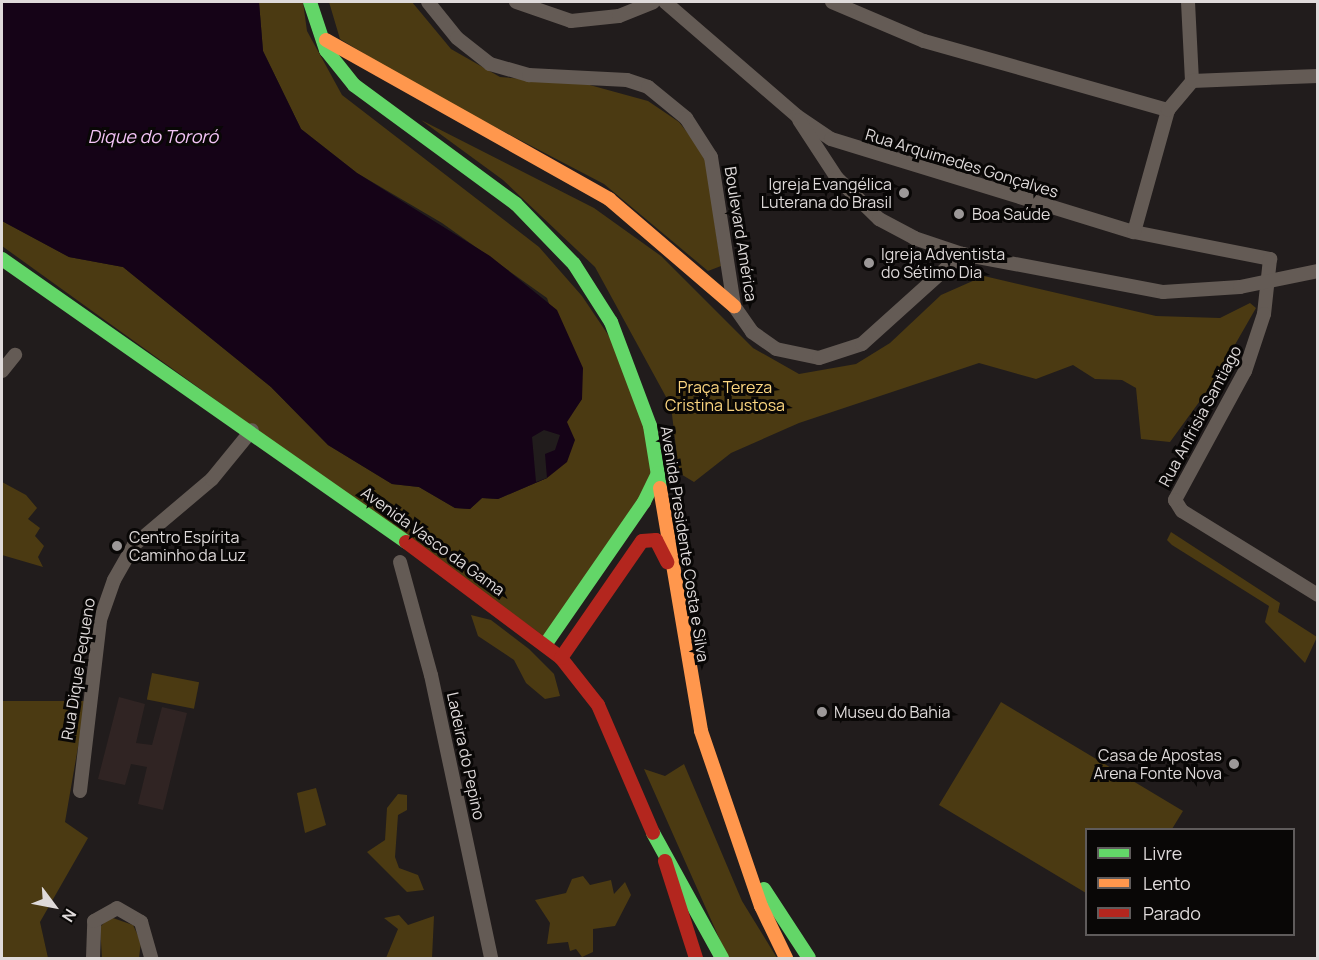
<!DOCTYPE html>
<meta charset="utf-8">
<style>
body{margin:0}
#map{position:relative;width:1319px;height:960px;overflow:hidden;background:#211c1c;font-family:Manrope,sans-serif}
div>[style]{position:absolute}
[style*='--x']{left:calc(var(--x)*1px);top:calc(var(--y)*1px);width:calc(var(--w)*1px);rotate:calc(var(--a)*1deg)}
.built>*{inset:0;background:#302423}
.green>*{inset:0;background:#4b3a12;transform-origin:0 0}
.water>*{inset:0;background:#150317}
.pier>*{inset:0;background:#211c1c}
.street>*{height:14px;margin:-7px;padding:0 7px;transform-origin:7px;border-radius:7px;background:#645b55}
.fast>*{height:14px;margin:-7px;padding:0 7px;transform-origin:7px;border-radius:7px;background:#63d668}
.slow>*{height:14px;margin:-7px;padding:0 7px;transform-origin:7px;border-radius:7px;background:#ff974d}
.jam>*{height:14px;margin:-7px;padding:0 7px;transform-origin:7px;border-radius:7px;background:#b3261e}
.dots>*{width:16px;height:16px;translate:-50% -50%;box-sizing:border-box;border:3px solid #090706;border-radius:50%}
span{translate:-50% -50%;white-space:nowrap;text-align:center;line-height:1.15;-webkit-text-stroke:6px #090706;paint-order:stroke}
.street-label{font-size:16px;color:#dfdada}
.poi-label{font-size:16px;color:#dfdada}
.right{translate:-100% -50%;text-align:right}
.left{translate:0 -50%;text-align:left}
.park-label{font-size:16px;color:#fdd781}
.water-label{font-size:18px;color:#f4c5f7;font-style:italic}
.frame{position:absolute;inset:0;border:3px solid #dfdada;pointer-events:none}
.legend{position:absolute;left:1085px;top:828px;width:210px;height:108px;box-sizing:border-box;background:#090706;border:2px solid #5f5b5b;margin:0;padding:8px 10px;list-style:none;font-size:18px;color:#dfdada}
.legend li{display:flex;align-items:center;gap:12px;height:30px}
.legend b{width:30px;border:2px solid #5f5b5b}
.north{position:absolute;left:24px;top:876px;width:60px;height:60px;-webkit-text-stroke:4px #090706;paint-order:stroke;rotate:122deg;font-size:16px;font-weight:700;line-height:24px;text-align:center;color:#dfdada}
.north::after{content:'';display:block;margin:auto;width:21px;height:27px;background:#dfdada;clip-path:polygon(50% 0,100% 100%,50% 72%,0 100%)}
</style>
<div id="map">
<div class="built">
<i style="clip-path:polygon(119px 697px,145px 704px,136px 743px,152px 745px,162px 707px,187px 713px,163px 810px,138px 804px,147px 767px,131px 764px,125px 785px,98px 779px)"></i>
</div>
<div class="green">
<i style="clip-path:polygon(259px 2px,303px 2px,307px 31px,342px 95px,539px 247px,582px 296px,621px 354px,642px 412px,655px 496px,545px 637px,2px 246px,2px 221px,69px 257px,123px 267px,271px 387px,328px 445px,392px 484px,419px 487px,455px 508px,470px 509px,482px 498px,498px 499px,547px 478px,568px 418px,582px 399px,547px 298px,442px 223px,357px 173px,301px 129px,263px 51px)"></i>
<i style="clip-path:polygon(329px 2px,412px 2px,451px 49px,500px 77px,586px 84px,648px 101px,679px 122px,705px 155px,721px 266px,708px 271px,604px 184px,419px 87px,340px 39px)"></i>
<i style="clip-path:polygon(421px 120px,594px 208px,661px 256px,753px 348px,799px 374px,856px 364px,890px 343px,941px 295px,984px 276px,1156px 316px,1220px 318px,1250px 303px,1256px 308px,1213px 383px,1170px 442px,1141px 439px,1136px 388px,1122px 380px,1095px 379px,1073px 365px,1036px 379px,979px 363px,799px 423px,731px 453px,694px 482px,679px 473px,671px 406px,595px 267px,503px 180px)"></i>
<i style="clip-path:polygon(2px 482px,26px 495px,37px 508px,28px 519px,40px 528px,35px 536px,44px 546px,38px 557px,43px 567px,2px 555px)"></i>
<i style="clip-path:polygon(1171px 532px,1280px 603px,1278px 612px,1317px 637px,1305px 663px,1265px 622px,1269px 606px,1172px 545px,1167px 540px)"></i>
<i style="clip-path:polygon(471px 615px,491px 620px,529px 649px,554px 674px,560px 696px,545px 699px,526px 683px,514px 660px,478px 636px)"></i>
<i style="left:152px;top:673px;width:48px;height:27px;rotate:11deg"></i>
<i style="clip-path:polygon(2px 701px,86px 701px,65px 822px,88px 838px,40px 922px,48px 958px,2px 958px)"></i>
<i style="clip-path:polygon(1001px 702px,1183px 811px,1172px 829px,1086px 830px,1086px 893px,939px 805px)"></i>
<i style="clip-path:polygon(684px 764px,742px 901px,777px 958px,728px 958px,644px 769px,665px 776px)"></i>
<i style="clip-path:polygon(316px 788px,326px 825px,305px 833px,297px 793px)"></i>
<i style="clip-path:polygon(398px 794px,407px 795px,407px 810px,398px 815px,395px 857px,399px 868px,418px 875px,424px 890px,407px 892px,367px 852px,385px 840px,387px 808px)"></i>
<i style="clip-path:polygon(583px 876px,590px 885px,611px 880px,614px 894px,625px 882px,631px 895px,615px 926px,593px 929px,593px 952px,582px 957px,576px 949px,570px 951px,568px 942px,547px 944px,550px 923px,535px 900px,566px 893px,572px 879px)"></i>
<i style="clip-path:polygon(399px 915px,408px 925px,434px 916px,432px 958px,386px 958px,398px 929px,384px 918px)"></i>
<i style="clip-path:polygon(110px 917px,133px 925px,141px 942px,139px 958px,102px 958px,100px 927px)"></i>
</div>
<div class="water">
<i style="clip-path:polygon(2px 2px,259px 2px,263px 51px,301px 129px,357px 173px,490px 256px,557px 310px,583px 368px,582px 399px,567px 422px,575px 440px,567px 462px,547px 478px,498px 499px,482px 498px,470px 509px,455px 508px,419px 487px,392px 484px,328px 445px,271px 387px,123px 267px,69px 257px,2px 221px)"></i>
</div>
<div class="pier">
<i style="clip-path:polygon(544px 430px,560px 435px,555px 450px,545px 454px,547px 478px,536px 482px,532px 437px)"></i>
</div>
<div class="street">
<i style="--x:428;--y:2;--w:46;--a:51.1"></i>
<i style="--x:457;--y:38;--w:42;--a:38.2"></i>
<i style="--x:490;--y:64;--w:41;--a:15.8"></i>
<i style="--x:529;--y:75;--w:98;--a:2.9"></i>
<i style="--x:627;--y:80;--w:22;--a:18"></i>
<i style="--x:648;--y:87;--w:49;--a:39.2"></i>
<i style="--x:686;--y:118;--w:46;--a:57.3"></i>
<i style="--x:711;--y:157;--w:151;--a:81.2"></i>
<i style="--x:734;--y:306;--w:32;--a:55"></i>
<i style="--x:752;--y:332;--w:29;--a:35"></i>
<i style="--x:776;--y:349;--w:44;--a:11.8"></i>
<i style="--x:819;--y:358;--w:45;--a:-18"></i>
<i style="--x:862;--y:344;--w:135;--a:-42"></i>
<i style="--x:516;--y:2;--w:58;--a:19.1"></i>
<i style="--x:571;--y:21;--w:48;--a:-5.9"></i>
<i style="--x:619;--y:16;--w:37;--a:-22"></i>
<i style="--x:665;--y:2;--w:174;--a:40.8"></i>
<i style="--x:797;--y:116;--w:41;--a:34.1"></i>
<i style="--x:831;--y:139;--w:317;--a:17.1"></i>
<i style="--x:1134;--y:232;--w:139;--a:11.2"></i>
<i style="--x:1270;--y:259;--w:55;--a:96.2"></i>
<i style="--x:1264;--y:314;--w:60;--a:108.4"></i>
<i style="--x:1245;--y:371;--w:147;--a:118.5"></i>
<i style="--x:1175;--y:500;--w:13;--a:58"></i>
<i style="--x:1182;--y:511;--w:160;--a:31.7"></i>
<i style="--x:832;--y:2;--w:100;--a:23"></i>
<i style="--x:924;--y:41;--w:254;--a:15.8"></i>
<i style="--x:1188;--y:2;--w:79;--a:87.1"></i>
<i style="--x:799;--y:120;--w:69;--a:56.8"></i>
<i style="--x:837;--y:178;--w:59;--a:44.3"></i>
<i style="--x:879;--y:219;--w:40;--a:28"></i>
<i style="--x:914;--y:238;--w:51;--a:18.4"></i>
<i style="--x:962;--y:254;--w:205;--a:10.7"></i>
<i style="--x:1163;--y:292;--w:77;--a:-3.7"></i>
<i style="--x:1240;--y:287;--w:80;--a:-11.6"></i>
<i style="--x:1134;--y:232;--w:127;--a:-74.4"></i>
<i style="--x:1168;--y:110;--w:38;--a:-50"></i>
<i style="--x:1192;--y:81;--w:126;--a:-2.3"></i>
<i style="--x:2;--y:371;--w:21;--a:-51"></i>
<i style="--x:400;--y:562;--w:117;--a:74.7"></i>
<i style="--x:431;--y:675;--w:289;--a:78"></i>
<i style="--x:80;--y:791;--w:172;--a:-83.3"></i>
<i style="--x:100;--y:620;--w:42;--a:-70.7"></i>
<i style="--x:114;--y:580;--w:40;--a:-60.3"></i>
<i style="--x:134;--y:545;--w:102;--a:-40.2"></i>
<i style="--x:212;--y:479;--w:63;--a:-50.8"></i>
<i style="--x:93;--y:958;--w:37;--a:-88"></i>
<i style="--x:94;--y:921;--w:26;--a:-29"></i>
<i style="--x:117;--y:908;--w:28;--a:30"></i>
<i style="--x:141;--y:922;--w:37;--a:74"></i>
</div>
<div class="fast">
<i style="--x:310;--y:2;--w:51;--a:71.6"></i>
<i style="--x:326;--y:50;--w:45;--a:51.3"></i>
<i style="--x:354;--y:85;--w:201;--a:36.3"></i>
<i style="--x:516;--y:204;--w:83;--a:46"></i>
<i style="--x:574;--y:264;--w:69;--a:57.5"></i>
<i style="--x:611;--y:322;--w:111;--a:69.4"></i>
<i style="--x:650;--y:426;--w:63;--a:80.8"></i>
<i style="--x:2;--y:259;--w:493;--a:35"></i>
<i style="--x:545;--y:645;--w:174;--a:-55.3"></i>
<i style="--x:644;--y:502;--w:32;--a:-64"></i>
<i style="--x:653;--y:833;--w:143;--a:61.1"></i>
<i style="--x:764;--y:889;--w:82;--a:56.9"></i>
</div>
<div class="slow">
<i style="--x:326;--y:40;--w:325;--a:29.3"></i>
<i style="--x:609;--y:199;--w:165;--a:40.6"></i>
<i style="--x:660;--y:488;--w:246;--a:80.4"></i>
<i style="--x:701;--y:731;--w:185;--a:71.1"></i>
<i style="--x:761;--y:906;--w:58;--a:64.3"></i>
</div>
<div class="jam">
<i style="--x:406;--y:542;--w:194;--a:36.8"></i>
<i style="--x:561;--y:658;--w:60;--a:51.8"></i>
<i style="--x:598;--y:705;--w:139;--a:66.7"></i>
<i style="--x:561;--y:658;--w:142;--a:-55.3"></i>
<i style="--x:642;--y:541;--w:14;--a:-4"></i>
<i style="--x:656;--y:540;--w:25;--a:63"></i>
<i style="--x:665;--y:861;--w:102;--a:72.3"></i>
</div>
<div class="dots">
<i style="left:904px;top:193px;background:#9c9898"></i>
<i style="left:959px;top:214px;background:#9c9898"></i>
<i style="left:869px;top:263px;background:#9c9898"></i>
<i style="left:117px;top:546px;background:#9c9898"></i>
<i style="left:822px;top:712px;background:#9c9898"></i>
<i style="left:1234px;top:764px;background:#9c9898"></i>
</div>
<div class="street-label">
<span style="left:962px;top:163px;rotate:17deg">Rua Arquimedes Gonçalves</span>
<span style="left:741px;top:234px;rotate:81deg">Boulevard América</span>
<span style="left:1200px;top:416px;rotate:-62deg">Rua Anfrisia Santiago</span>
<span style="left:433px;top:541px;rotate:36deg">Avenida Vasco da Gama</span>
<span style="left:685px;top:544px;rotate:81deg">Avenida Presidente Costa e Silva</span>
<span style="left:78px;top:669px;rotate:-81deg">Rua Dique Pequeno</span>
<span style="left:466px;top:756px;rotate:78deg">Ladeira do Pepino</span>
</div>
<div class="poi-label">
<span class="right" style="left:892px;top:193px">Igreja Evangélica<br>Luterana do Brasil</span>
<span class="left" style="left:972px;top:214px">Boa Saúde</span>
<span class="left" style="left:881px;top:263px">Igreja Adventista<br>do Sétimo Dia</span>
<span class="left" style="left:129px;top:546px">Centro Espírita<br>Caminho da Luz</span>
<span class="left" style="left:834px;top:712px">Museu do Bahia</span>
<span class="right" style="left:1222px;top:764px">Casa de Apostas<br>Arena Fonte Nova</span>
</div>
<div class="park-label">
<span style="left:725px;top:396px">Praça Tereza<br>Cristina Lustosa</span>
</div>
<div class="water-label">
<span style="left:153px;top:136px">Dique do Tororó</span>
</div>
<div class="frame"></div>
<ul class="legend">
<li><b style="height:8px;background:#63d668"></b>Livre</li>
<li><b style="height:8px;background:#ff974d"></b>Lento</li>
<li><b style="height:8px;background:#b3261e"></b>Parado</li>
</ul>
<div class="north">N</div>
</div>
